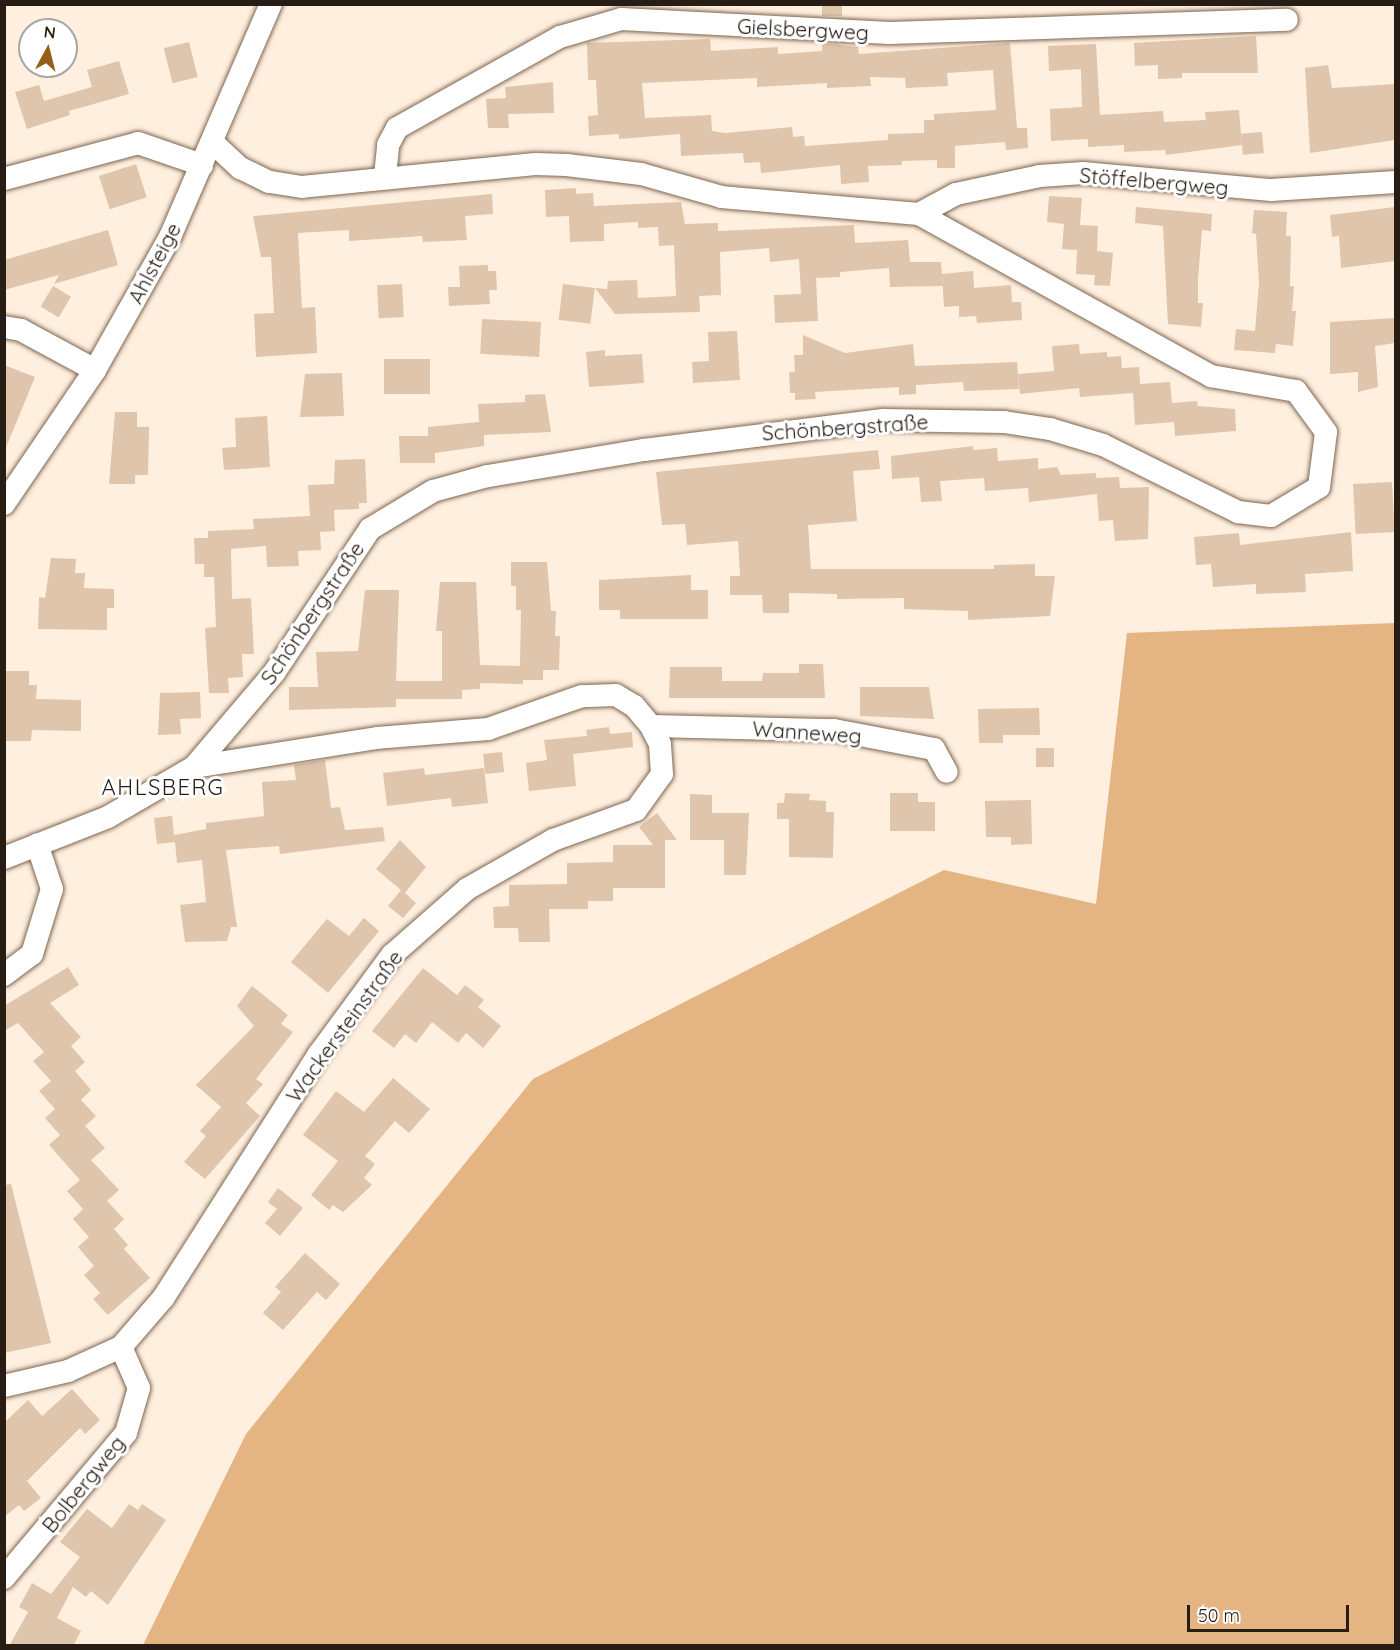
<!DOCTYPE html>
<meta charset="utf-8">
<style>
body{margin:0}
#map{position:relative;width:1400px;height:1650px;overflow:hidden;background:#ffefdf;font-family:Quicksand,sans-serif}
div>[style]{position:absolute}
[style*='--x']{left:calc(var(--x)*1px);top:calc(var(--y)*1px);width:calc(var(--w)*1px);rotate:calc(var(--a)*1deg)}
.green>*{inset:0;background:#e4b483}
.building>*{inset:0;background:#dfc5ab;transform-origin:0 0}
.roads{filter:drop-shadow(0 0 2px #7e664f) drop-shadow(0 0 2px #7e664f)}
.minor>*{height:22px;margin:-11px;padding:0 11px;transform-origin:11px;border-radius:11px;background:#fff}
span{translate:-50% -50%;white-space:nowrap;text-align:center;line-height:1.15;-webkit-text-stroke:6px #fff;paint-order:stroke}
.street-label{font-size:21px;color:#271d14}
.neighbourhood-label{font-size:22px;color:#271d14;letter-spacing:1.5px}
.frame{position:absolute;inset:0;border:6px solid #271d14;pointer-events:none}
.north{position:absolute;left:18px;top:18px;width:60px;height:60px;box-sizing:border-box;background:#fff;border:2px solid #a9a5a1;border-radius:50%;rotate:7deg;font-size:16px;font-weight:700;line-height:24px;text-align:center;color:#271d14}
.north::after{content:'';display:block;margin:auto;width:21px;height:27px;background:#965e18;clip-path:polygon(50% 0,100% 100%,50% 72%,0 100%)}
.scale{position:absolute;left:1187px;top:1605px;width:162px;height:27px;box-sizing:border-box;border:3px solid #271d14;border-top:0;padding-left:8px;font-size:18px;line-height:21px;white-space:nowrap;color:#271d14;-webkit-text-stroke:4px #fff;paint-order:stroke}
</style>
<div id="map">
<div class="green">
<i style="clip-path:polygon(1395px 623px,1395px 1645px,143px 1645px,246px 1434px,533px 1079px,944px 870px,1096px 904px,1127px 633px)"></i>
</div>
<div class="building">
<i style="left:822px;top:4px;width:20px;height:12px"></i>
<i style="clip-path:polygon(1256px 36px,1258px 73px,1182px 73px,1182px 78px,1158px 79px,1158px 65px,1135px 66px,1134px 43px)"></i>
<i style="clip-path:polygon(evenodd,710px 39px,711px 51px,778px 47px,778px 54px,822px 51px,822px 43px,858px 47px,859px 54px,1010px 43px,1017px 128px,1027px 128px,1028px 148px,1006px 150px,1005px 142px,955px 146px,955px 168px,937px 168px,937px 160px,902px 161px,902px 165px,868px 166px,869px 182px,841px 184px,840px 165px,761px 173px,760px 162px,744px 163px,743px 153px,681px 156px,680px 134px,619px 139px,619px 134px,589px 136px,588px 116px,598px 115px,596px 80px,588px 80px,587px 43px,710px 39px,993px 70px,996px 110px,934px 114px,934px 120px,924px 120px,924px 133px,888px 134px,888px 140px,805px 146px,804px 136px,793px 137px,792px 127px,725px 133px,712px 131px,711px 115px,645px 118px,642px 83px,757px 78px,757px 87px,827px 83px,827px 88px,871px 86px,870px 77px,905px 78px,906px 88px,948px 86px,947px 73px,993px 70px)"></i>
<i style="left:189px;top:42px;width:36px;height:26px;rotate:76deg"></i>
<i style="clip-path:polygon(1096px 44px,1100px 115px,1163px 111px,1164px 122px,1206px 120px,1205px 112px,1239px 110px,1242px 145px,1166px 155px,1165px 150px,1124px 152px,1124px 145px,1088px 147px,1088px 139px,1051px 141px,1050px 109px,1082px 107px,1081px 69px,1049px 71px,1048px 46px)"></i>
<i style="clip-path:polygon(119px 61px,129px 94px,69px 111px,70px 115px,27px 129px,15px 92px,39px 85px,44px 101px,92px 87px,87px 70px)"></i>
<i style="clip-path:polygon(1328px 65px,1332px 88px,1395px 84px,1395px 140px,1310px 153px,1305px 68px)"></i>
<i style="clip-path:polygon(553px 82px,554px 113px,508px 114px,509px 128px,488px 128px,486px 99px,506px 98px,505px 87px)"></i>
<i style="left:1262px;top:132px;width:21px;height:21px;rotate:85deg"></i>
<i style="left:136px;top:164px;width:35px;height:39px;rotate:72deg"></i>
<i style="clip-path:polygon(576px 188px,576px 194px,593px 193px,594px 206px,681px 202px,685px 224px,718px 223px,718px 231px,854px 225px,855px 243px,908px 240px,910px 262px,941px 262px,943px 286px,890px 287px,889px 268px,840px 272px,840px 277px,816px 278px,818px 321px,775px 323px,774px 295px,801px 294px,799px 259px,770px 262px,769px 248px,720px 252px,721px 295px,699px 296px,700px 312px,615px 314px,595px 288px,607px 289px,608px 281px,637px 280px,638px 298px,676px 296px,674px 245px,659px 246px,658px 227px,638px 228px,638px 222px,604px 224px,604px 241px,570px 242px,569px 216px,546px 217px,545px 190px)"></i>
<i style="clip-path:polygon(492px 194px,493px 214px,465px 216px,467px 240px,423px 242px,422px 236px,349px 241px,349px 230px,298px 233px,302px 308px,315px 307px,317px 353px,256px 357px,254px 314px,274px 313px,271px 257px,261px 257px,253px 216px)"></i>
<i style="clip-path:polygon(1049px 196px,1082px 198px,1080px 225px,1098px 226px,1097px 251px,1113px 253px,1110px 286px,1094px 285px,1095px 275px,1076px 274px,1077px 250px,1062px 249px,1064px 224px,1047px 222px)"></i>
<i style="clip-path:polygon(1136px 207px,1212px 214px,1211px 231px,1202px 230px,1198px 279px,1198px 303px,1203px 303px,1201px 327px,1168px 324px,1163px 226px,1135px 223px)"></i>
<i style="clip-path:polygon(1395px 207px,1395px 261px,1341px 268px,1339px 236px,1332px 237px,1330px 215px)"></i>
<i style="clip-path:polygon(1254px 210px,1287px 212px,1286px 236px,1291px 236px,1290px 286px,1294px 286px,1292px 311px,1296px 311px,1293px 346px,1276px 344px,1275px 353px,1234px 350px,1236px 329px,1255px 331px,1259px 283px,1256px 234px,1252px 233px)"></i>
<i style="clip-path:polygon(108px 230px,118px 265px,54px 284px,59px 275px,4px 290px,4px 260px)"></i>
<i style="clip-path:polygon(488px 265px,488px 271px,496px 271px,497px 290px,489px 290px,490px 304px,449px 306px,448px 287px,460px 287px,459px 266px)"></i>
<i style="clip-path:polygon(973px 271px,974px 288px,1011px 285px,1012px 302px,1021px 302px,1022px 320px,977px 323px,976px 316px,959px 317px,959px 306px,944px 307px,942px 274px)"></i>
<i style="left:402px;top:284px;width:33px;height:25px;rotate:87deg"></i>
<i style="left:563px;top:284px;width:32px;height:36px;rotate:7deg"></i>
<i style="left:53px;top:286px;width:21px;height:24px;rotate:31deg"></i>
<i style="clip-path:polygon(1395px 318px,1395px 343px,1375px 346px,1378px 387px,1358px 392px,1358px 372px,1330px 374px,1330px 322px)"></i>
<i style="left:541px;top:322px;width:35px;height:59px;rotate:93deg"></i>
<i style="clip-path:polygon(737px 331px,740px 380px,693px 383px,692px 362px,709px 361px,708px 332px)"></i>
<i style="clip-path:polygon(803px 335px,845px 353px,913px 344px,915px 366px,1017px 362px,1019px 389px,964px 391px,963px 382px,916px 385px,916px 394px,899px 395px,899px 387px,815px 392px,816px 399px,795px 400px,795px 393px,790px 393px,789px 372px,795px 372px,794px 355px,803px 355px)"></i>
<i style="clip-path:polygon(1079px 344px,1080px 354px,1107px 352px,1107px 357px,1121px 356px,1122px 368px,1139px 367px,1140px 384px,1170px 382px,1172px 403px,1197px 401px,1198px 406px,1235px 409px,1236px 431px,1175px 436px,1174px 422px,1135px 425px,1133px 393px,1080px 397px,1079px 388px,1020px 394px,1018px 374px,1054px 371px,1052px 346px)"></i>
<i style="clip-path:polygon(605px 350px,605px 356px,642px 354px,644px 383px,589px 387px,586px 352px)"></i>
<i style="left:384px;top:359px;width:46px;height:35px"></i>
<i style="clip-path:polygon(4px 365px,35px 377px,5px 450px,4px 450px)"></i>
<i style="clip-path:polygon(342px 373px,344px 416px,300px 417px,305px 374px)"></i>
<i style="clip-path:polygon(545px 394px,551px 432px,484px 435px,484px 446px,435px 453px,435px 463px,400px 463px,399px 436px,428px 436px,428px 427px,479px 422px,478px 404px,525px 402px,525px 395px)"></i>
<i style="clip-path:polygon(115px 412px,137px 412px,137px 427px,149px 427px,148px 475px,135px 475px,135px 484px,109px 484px)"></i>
<i style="clip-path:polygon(267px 416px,270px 467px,224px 470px,222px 448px,236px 447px,235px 418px)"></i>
<i style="clip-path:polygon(973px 446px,973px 450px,997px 448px,998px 461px,1038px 458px,1038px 469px,1057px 467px,1061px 475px,1096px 473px,1096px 478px,1119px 477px,1120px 488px,1149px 487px,1148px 539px,1115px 541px,1113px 520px,1099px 521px,1097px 494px,1029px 502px,1028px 488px,985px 491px,984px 478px,940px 481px,942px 501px,921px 502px,919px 477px,892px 479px,891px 456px)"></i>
<i style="clip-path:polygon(878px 450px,880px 469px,853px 471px,857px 521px,808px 525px,811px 569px,994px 569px,994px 565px,1035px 564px,1035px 576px,1055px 576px,1050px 616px,968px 620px,968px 611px,904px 609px,904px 598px,837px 599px,837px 594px,789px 593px,789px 613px,763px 613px,762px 595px,730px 595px,730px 576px,740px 576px,738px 541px,687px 545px,685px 524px,662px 525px,656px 472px)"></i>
<i style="clip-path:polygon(365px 459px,367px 503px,359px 503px,359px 509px,334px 510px,335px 531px,320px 532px,321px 550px,298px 551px,299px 566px,267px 567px,266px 546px,231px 549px,232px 599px,251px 598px,254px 654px,242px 654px,243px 677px,228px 678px,229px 693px,209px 693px,205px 628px,216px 627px,214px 577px,204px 577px,204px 564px,195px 564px,194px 538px,208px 538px,208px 531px,254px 529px,253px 519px,310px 516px,308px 485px,334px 484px,335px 460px)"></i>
<i style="left:1392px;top:482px;width:50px;height:39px;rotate:87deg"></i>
<i style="clip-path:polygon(1351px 532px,1353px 571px,1305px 574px,1306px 592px,1256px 594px,1256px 584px,1213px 587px,1211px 564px,1196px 565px,1194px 537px,1239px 533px,1240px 545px)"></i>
<i style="clip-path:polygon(51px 558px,76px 559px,75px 573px,85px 573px,84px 588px,114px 589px,114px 608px,107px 608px,107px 630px,38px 629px,39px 597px,45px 598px)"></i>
<i style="clip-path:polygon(511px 562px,547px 562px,551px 611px,556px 611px,555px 636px,560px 636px,559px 670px,543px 670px,543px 680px,523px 680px,523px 684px,480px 683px,480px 689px,462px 690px,462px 699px,396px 699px,396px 707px,289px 710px,289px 687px,318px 687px,316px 652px,358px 651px,365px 590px,399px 590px,396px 681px,442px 681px,442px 631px,436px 631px,440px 582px,476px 582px,480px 665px,520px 666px,521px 610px,516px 610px,516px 586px,511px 586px)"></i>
<i style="clip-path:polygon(691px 575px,691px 590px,708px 590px,708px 619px,620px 619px,620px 610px,599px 610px,599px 580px)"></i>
<i style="clip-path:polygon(799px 664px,823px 664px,825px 698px,669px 698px,670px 667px,722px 667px,722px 681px,762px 681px,763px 673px,799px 673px)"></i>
<i style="clip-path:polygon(6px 671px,29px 671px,29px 685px,37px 685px,36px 699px,81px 700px,81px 731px,32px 730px,31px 741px,4px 741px)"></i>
<i style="clip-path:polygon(860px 687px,929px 687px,934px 719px,860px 716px)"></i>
<i style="clip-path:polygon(200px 692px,201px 718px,180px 719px,181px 734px,158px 735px,160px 693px)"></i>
<i style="clip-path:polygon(1039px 708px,1040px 735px,1003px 735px,1003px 743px,979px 743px,978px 709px)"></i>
<i style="clip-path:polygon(609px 727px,610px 734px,632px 732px,633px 747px,573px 754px,576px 786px,529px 791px,526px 763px,547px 760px,544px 740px,587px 736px,586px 730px)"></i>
<i style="left:1036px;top:748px;width:18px;height:19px"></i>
<i style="left:502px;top:752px;width:20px;height:19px;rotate:84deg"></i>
<i style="clip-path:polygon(325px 760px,331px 808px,340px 807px,345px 830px,383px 827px,385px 841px,280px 854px,279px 846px,226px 850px,237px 927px,231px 927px,227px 941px,185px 942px,180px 905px,206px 902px,202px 860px,177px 863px,175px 842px,157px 844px,154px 818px,172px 816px,174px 835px,206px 829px,206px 823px,264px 816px,262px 782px,296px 780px,294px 765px)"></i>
<i style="clip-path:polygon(424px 768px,425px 775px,484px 768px,488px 803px,452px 807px,451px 798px,387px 806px,383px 773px)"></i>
<i style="clip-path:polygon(785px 793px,810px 794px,809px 800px,826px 801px,826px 812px,834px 812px,833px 858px,789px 857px,789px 819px,777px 819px,777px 803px,784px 803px)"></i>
<i style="clip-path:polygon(890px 793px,918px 793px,918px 802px,935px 802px,935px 831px,890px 831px)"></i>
<i style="clip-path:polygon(690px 794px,712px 795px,712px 813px,749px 813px,746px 875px,724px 875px,724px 840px,690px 840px)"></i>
<i style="clip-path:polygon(1031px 800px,1032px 844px,1011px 845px,1011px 837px,986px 837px,985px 801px)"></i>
<i style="clip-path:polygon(657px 813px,677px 840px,665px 840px,665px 888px,613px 888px,613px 901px,588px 901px,588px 909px,549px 909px,550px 942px,519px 942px,518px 928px,494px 928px,493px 907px,509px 906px,509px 885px,567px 884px,567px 863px,613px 862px,613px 845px,653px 845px,639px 827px)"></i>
<i style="clip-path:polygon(400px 840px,426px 867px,405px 893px,416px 903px,403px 918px,388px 906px,401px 890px,376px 869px)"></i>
<i style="clip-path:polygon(364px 918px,379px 931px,328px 993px,291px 962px,327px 919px,349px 936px)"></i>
<i style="clip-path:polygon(68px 967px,79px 985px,50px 1003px,81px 1037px,71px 1046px,85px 1062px,75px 1071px,91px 1090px,81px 1100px,96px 1116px,85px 1126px,105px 1148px,91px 1160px,119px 1190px,107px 1201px,124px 1219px,114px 1229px,128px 1245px,124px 1249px,150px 1278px,108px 1315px,93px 1299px,100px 1293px,84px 1275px,94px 1266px,78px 1247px,89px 1237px,73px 1219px,83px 1209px,67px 1191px,80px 1180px,49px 1145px,60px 1135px,45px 1118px,55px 1109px,39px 1091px,51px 1081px,33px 1061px,44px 1052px,18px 1023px,4px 1031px,4px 1006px)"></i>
<i style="clip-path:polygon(423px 968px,457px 995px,465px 985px,484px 1000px,478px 1007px,501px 1026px,483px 1048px,466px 1033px,458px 1043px,432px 1022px,416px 1043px,405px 1034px,394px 1048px,372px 1031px)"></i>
<i style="clip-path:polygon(252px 986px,288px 1015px,281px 1024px,293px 1032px,256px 1079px,263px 1084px,246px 1103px,260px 1116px,205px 1179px,184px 1162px,206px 1136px,200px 1131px,221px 1107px,196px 1085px,254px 1026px,237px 1006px)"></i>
<i style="clip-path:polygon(393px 1078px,430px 1109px,409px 1133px,395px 1121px,365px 1156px,375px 1164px,364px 1178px,372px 1185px,343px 1212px,333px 1205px,329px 1210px,311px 1195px,338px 1161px,303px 1135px,336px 1091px,364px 1112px)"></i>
<i style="clip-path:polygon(11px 1184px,51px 1343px,4px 1353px,4px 1185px)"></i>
<i style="clip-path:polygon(278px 1188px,303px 1208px,280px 1236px,265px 1223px,277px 1209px,268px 1202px)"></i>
<i style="clip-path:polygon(305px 1253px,340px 1284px,326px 1300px,317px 1292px,283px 1330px,263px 1313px,281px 1292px,275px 1287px)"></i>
<i style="clip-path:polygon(72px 1389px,100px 1420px,85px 1434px,80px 1428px,27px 1481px,41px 1498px,24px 1511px,19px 1505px,4px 1517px,4px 1423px,28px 1400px,42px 1416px)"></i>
<i style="clip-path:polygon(129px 1504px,138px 1510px,142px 1504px,166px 1520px,108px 1605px,91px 1591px,86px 1597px,73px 1587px,57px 1618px,81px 1631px,73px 1646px,9px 1646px,28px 1612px,19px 1607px,32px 1583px,51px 1594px,80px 1557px,60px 1542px,87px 1509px,112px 1528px)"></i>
</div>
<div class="roads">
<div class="minor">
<i style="--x:385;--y:176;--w:31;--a:-84"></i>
<i style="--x:388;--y:145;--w:19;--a:-62"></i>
<i style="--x:397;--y:128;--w:187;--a:-29.2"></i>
<i style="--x:560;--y:37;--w:64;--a:-16.4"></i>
<i style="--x:621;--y:19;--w:269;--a:3"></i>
<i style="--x:890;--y:33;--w:397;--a:-1.9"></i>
<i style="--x:4;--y:179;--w:139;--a:-15"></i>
<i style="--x:138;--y:143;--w:68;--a:19"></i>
<i style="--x:919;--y:214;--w:42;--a:-28.4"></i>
<i style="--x:956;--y:194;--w:86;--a:-12.1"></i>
<i style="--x:1040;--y:176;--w:43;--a:-4"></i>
<i style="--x:1083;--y:173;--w:189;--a:5.2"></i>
<i style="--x:1271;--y:190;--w:125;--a:-3.7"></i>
<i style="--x:4;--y:327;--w:17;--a:10"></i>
<i style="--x:21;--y:330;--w:84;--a:28.4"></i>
<i style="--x:4;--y:504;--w:162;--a:-55.8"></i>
<i style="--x:95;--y:370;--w:153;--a:-60.6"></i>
<i style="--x:170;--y:237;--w:254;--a:-66.6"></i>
<i style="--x:651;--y:726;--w:183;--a:1.3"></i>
<i style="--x:834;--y:730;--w:102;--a:10.8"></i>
<i style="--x:934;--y:749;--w:26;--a:61"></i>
<i style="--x:4;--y:858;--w:112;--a:-21.5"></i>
<i style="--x:108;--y:817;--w:99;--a:-30.2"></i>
<i style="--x:194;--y:767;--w:123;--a:-49.6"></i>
<i style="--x:274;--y:673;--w:173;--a:-56.3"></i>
<i style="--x:370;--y:529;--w:74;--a:-31.1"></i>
<i style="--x:433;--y:491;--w:57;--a:-15.3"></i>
<i style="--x:488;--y:476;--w:158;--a:-9.5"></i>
<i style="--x:644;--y:450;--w:241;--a:-7.2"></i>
<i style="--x:883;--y:420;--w:121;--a:0.9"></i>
<i style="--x:1004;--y:422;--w:47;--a:8.7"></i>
<i style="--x:1050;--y:429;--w:55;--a:16.8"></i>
<i style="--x:1103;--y:445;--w:151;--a:26.4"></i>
<i style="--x:1238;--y:512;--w:33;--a:7"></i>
<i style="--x:1271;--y:516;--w:56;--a:-31.1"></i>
<i style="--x:1319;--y:487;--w:55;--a:-82.7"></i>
<i style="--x:1326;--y:432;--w:51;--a:-126.2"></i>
<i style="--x:1296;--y:391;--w:86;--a:-170"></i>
<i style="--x:1211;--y:376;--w:334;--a:-151"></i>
<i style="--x:919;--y:214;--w:198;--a:-175.1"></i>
<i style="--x:722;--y:197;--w:84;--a:-164.1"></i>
<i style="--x:641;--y:174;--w:75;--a:-173.1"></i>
<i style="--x:567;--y:165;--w:32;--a:-178"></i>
<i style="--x:535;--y:164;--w:234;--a:174.4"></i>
<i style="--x:302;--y:187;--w:33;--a:-171"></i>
<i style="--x:269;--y:182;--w:32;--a:-154"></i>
<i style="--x:240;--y:168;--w:37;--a:-137"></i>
<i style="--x:4;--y:975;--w:35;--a:-37"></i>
<i style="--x:32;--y:954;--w:68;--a:-72.9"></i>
<i style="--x:52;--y:889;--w:47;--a:-108.4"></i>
<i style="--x:4;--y:1386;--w:66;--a:-13.2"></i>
<i style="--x:68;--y:1371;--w:58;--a:-24.4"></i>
<i style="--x:121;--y:1347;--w:66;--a:-49.3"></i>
<i style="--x:164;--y:1297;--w:288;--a:-57.5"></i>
<i style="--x:319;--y:1054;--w:123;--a:-53.6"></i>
<i style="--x:392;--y:955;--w:100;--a:-41.3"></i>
<i style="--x:467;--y:889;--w:99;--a:-29.7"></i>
<i style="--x:553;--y:840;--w:88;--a:-19.9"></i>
<i style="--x:636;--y:810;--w:44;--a:-54.2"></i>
<i style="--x:662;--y:774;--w:30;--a:-94"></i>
<i style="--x:660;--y:744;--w:20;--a:-117"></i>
<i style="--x:651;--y:726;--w:26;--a:-130"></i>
<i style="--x:634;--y:706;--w:21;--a:-149"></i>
<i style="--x:616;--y:695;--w:34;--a:178"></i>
<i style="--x:582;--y:696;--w:100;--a:160.7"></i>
<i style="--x:488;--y:729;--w:111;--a:175.4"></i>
<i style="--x:377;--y:738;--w:185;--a:171"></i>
<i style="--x:4;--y:1578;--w:189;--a:-49.9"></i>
<i style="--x:126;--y:1433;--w:47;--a:-73.9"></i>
<i style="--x:139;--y:1388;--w:45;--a:-113.7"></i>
</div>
</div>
<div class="street-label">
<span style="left:803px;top:29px;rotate:3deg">Gielsbergweg</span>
<span style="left:1154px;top:181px;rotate:5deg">Stöffelbergweg</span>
<span style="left:154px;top:263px;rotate:-62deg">Ahlsteige</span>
<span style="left:845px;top:427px;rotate:-4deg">Schönbergstraße</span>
<span style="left:312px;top:613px;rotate:-56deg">Schönbergstraße</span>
<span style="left:807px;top:732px;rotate:4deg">Wanneweg</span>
<span style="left:344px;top:1026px;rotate:-54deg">Wackersteinstraße</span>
<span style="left:83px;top:1484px;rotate:-51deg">Bolbergweg</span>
</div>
<div class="neighbourhood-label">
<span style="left:163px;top:788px">AHLSBERG</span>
</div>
<div class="frame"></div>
<div class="north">N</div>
<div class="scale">50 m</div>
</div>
